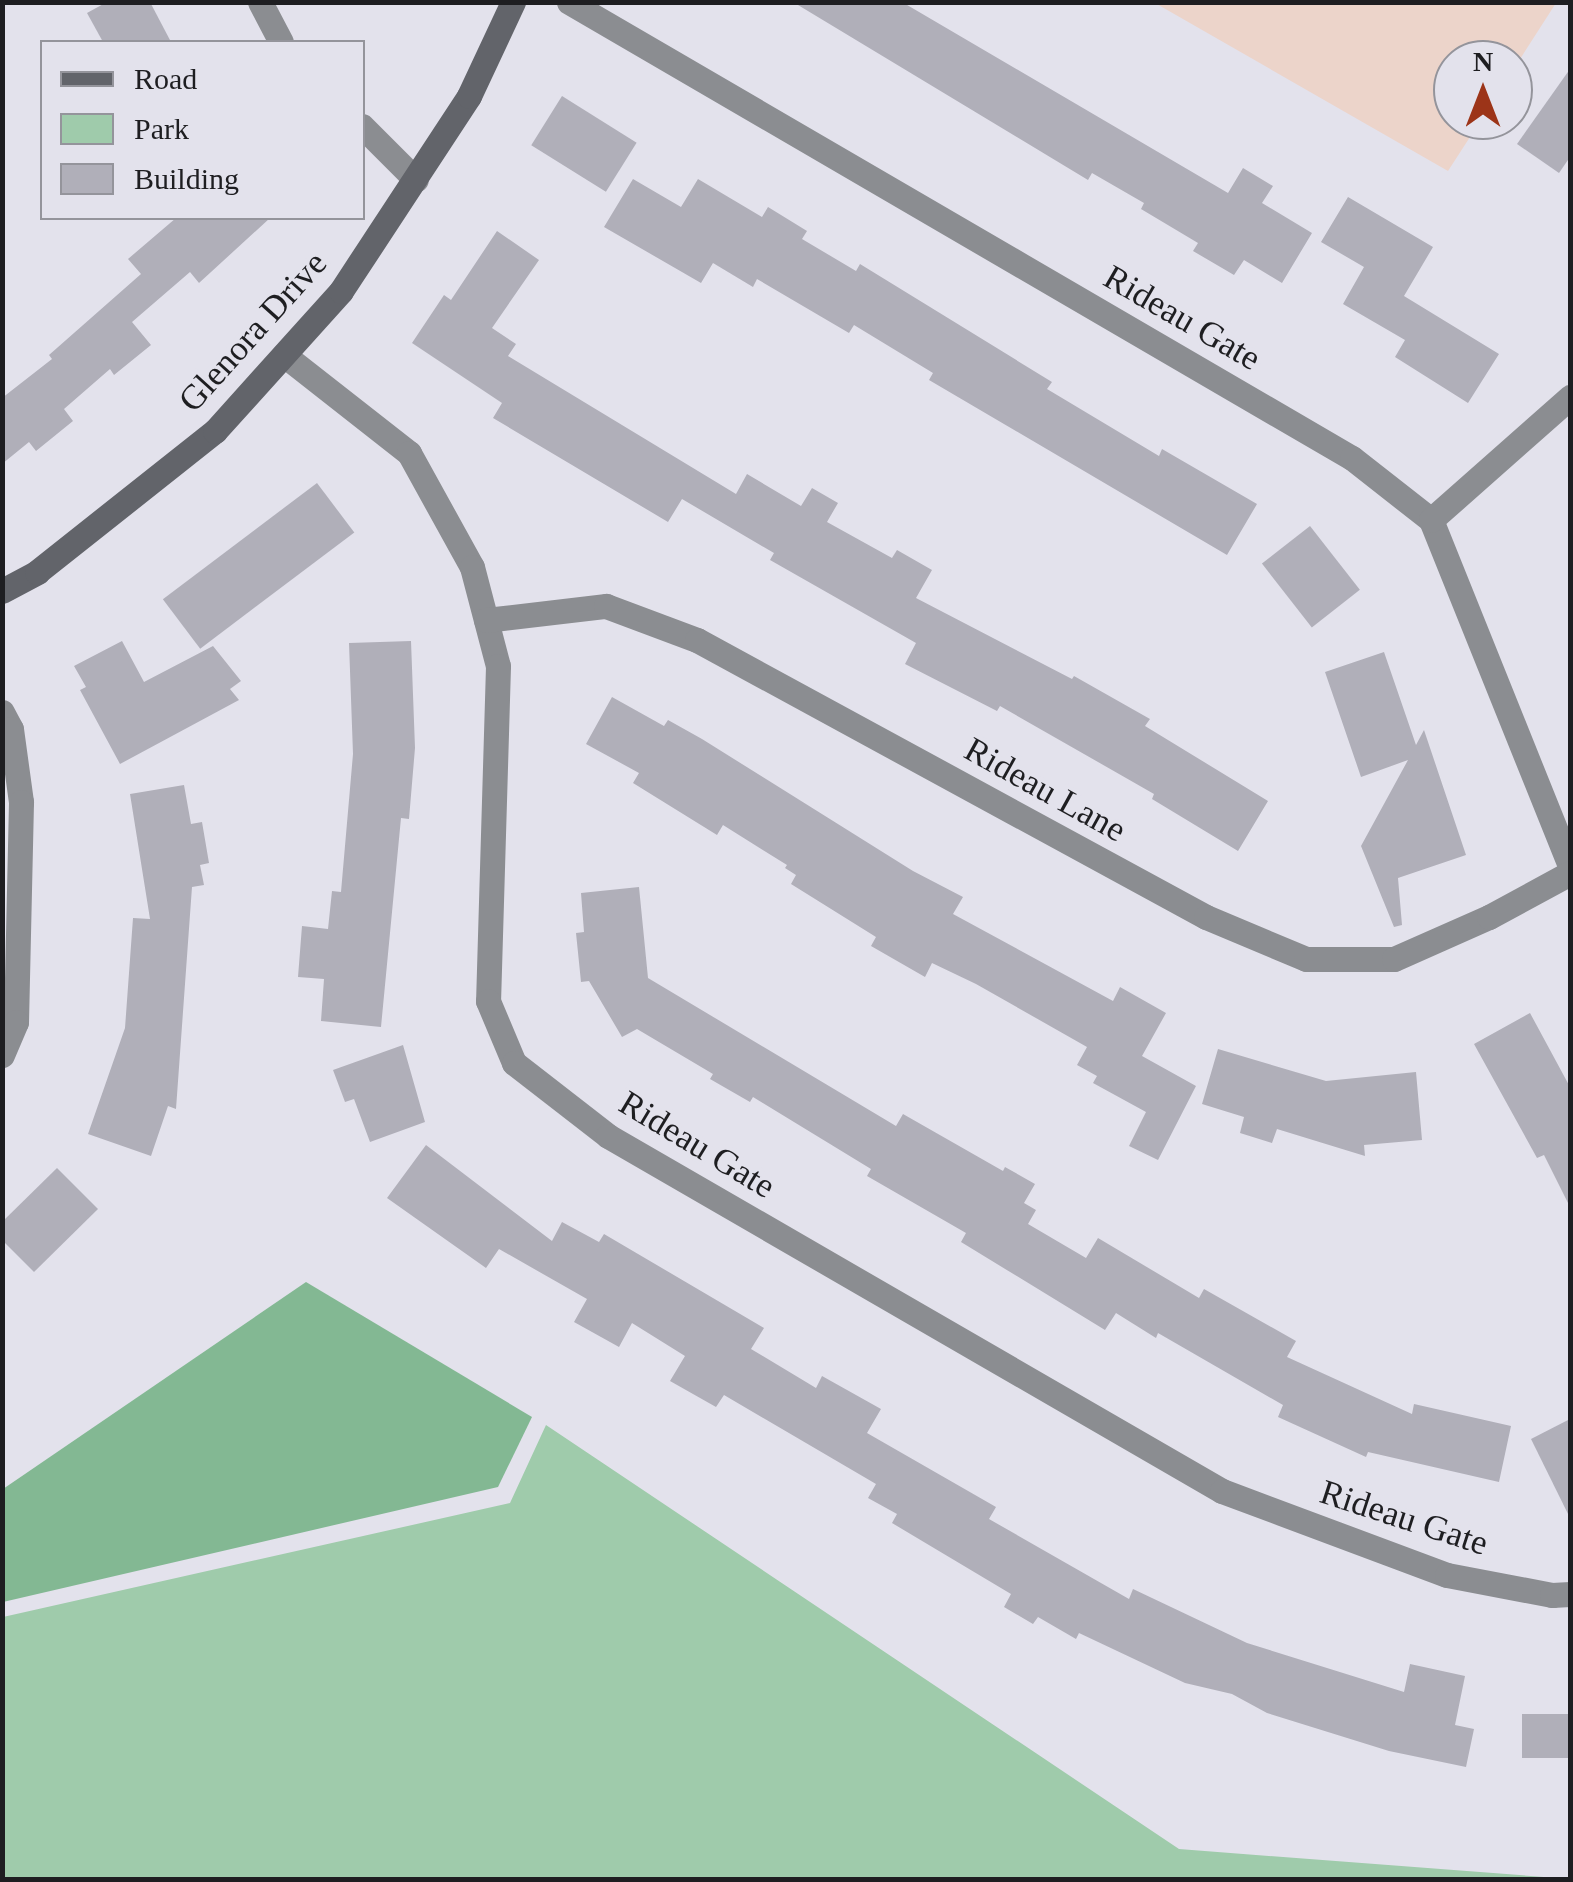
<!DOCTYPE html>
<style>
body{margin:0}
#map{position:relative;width:1573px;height:1882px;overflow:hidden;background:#e3e2ec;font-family:Georgia,serif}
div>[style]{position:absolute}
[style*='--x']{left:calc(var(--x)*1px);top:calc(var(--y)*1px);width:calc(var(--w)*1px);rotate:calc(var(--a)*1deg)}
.education>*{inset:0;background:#ecd4ca}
.green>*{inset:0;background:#9fcbab}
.forest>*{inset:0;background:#83b893}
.building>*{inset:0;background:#b0afb9;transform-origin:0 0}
.street>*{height:25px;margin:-12.5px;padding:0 12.5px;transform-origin:12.5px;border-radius:12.5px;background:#8b8d91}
.secondary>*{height:25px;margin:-12.5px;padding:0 12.5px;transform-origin:12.5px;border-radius:12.5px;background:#62646a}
span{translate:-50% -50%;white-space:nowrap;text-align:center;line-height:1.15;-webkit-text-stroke:9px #e3e2ec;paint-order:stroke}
.street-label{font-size:35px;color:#1e1e21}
.frame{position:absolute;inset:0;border:5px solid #1e1e21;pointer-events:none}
.legend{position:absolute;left:40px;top:40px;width:325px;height:180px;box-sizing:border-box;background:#e3e2ec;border:2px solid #94949b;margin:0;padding:12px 18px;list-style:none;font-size:30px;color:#1e1e21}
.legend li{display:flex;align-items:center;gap:20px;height:50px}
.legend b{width:50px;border:2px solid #94949b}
.north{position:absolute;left:1433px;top:40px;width:100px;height:100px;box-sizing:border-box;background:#e3e2ec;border:2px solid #94949b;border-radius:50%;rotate:0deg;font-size:28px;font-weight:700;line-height:40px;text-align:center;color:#1e1e21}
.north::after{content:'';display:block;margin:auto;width:35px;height:45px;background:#9c3418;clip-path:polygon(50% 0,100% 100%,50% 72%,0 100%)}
</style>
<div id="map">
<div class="education">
<i style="clip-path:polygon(1155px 3px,1556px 3px,1513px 70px,1513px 60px,1453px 60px,1453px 120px,1481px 120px,1448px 171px)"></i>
</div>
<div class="green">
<i style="clip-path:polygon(546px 1425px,1179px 1849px,1570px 1879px,3px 1879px,3px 1617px,510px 1503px)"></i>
</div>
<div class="forest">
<i style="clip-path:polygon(306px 1282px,532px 1417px,498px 1487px,3px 1602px,3px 1489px)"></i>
</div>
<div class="building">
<i style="clip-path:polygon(107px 2px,150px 2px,171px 42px,103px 42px,87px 13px)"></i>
<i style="clip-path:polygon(793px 2px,902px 2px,1228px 193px,1243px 168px,1273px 186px,1262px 203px,1312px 233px,1282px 283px,1244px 260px,1234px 275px,1193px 251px,1198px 243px,1141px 209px,1144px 203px,1092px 173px,1088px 180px)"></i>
<i style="clip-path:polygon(1570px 69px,1570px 157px,1559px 173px,1517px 144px)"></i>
<i style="left:562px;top:96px;width:88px;height:58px;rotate:32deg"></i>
<i style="clip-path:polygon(633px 179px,681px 207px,698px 179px,762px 217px,768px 207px,807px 231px,802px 239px,856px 271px,860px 264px,1052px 382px,1047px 389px,1159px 456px,1162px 449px,1257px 504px,1227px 555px,929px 380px,933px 373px,854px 325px,849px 333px,757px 279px,753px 287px,713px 263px,701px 283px,604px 227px)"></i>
<i style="clip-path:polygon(1348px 197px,1433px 247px,1404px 296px,1499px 354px,1468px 403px,1395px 357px,1405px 340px,1343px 304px,1364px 267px,1321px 242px)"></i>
<i style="clip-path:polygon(176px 218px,270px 218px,199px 283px,190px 272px,132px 322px,151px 345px,114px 375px,110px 369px,64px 409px,73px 421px,36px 451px,29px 442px,2px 464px,2px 398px,52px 359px,49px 355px,141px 274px,128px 259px)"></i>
<i style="clip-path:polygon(497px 231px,539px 260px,492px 328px,516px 344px,508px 356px,736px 494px,747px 474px,801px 506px,812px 488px,838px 503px,827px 522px,892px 558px,897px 550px,932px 570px,916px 598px,1072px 679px,1074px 676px,1150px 719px,1145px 726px,1268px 801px,1238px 851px,1152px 799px,1154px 794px,1000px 706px,997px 711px,905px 664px,916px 643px,770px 560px,774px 553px,682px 499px,668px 522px,493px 418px,502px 403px,412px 343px,444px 295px,451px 300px)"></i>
<i style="left:317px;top:483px;width:62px;height:193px;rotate:53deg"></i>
<i style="left:1310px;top:526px;width:81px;height:61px;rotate:52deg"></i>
<i style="clip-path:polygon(122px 641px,144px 682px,213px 646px,241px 681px,230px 689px,239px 700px,120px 764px,80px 690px,86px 687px,74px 666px)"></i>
<i style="clip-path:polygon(411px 641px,415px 748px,409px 819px,401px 818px,381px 1027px,321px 1021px,324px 979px,298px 977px,302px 926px,328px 929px,332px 891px,341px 892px,353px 754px,349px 643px)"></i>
<i style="clip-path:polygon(1384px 652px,1416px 745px,1424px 730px,1466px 855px,1398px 878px,1402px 925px,1394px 927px,1361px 846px,1408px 760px,1361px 777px,1325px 672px)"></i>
<i style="clip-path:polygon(612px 697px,664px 726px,668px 720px,702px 739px,913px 871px,963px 897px,953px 914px,1113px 1001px,1120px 987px,1166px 1013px,1142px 1056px,1196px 1086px,1158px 1160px,1129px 1146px,1146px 1112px,1093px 1083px,1097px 1076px,1077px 1065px,1087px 1047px,976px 984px,932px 963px,925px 977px,871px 946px,876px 937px,791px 884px,796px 875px,785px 868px,787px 865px,723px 825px,717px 835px,633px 783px,639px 773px,586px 744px)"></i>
<i style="clip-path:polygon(184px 785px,191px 824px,202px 822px,209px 863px,200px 865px,204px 885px,192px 887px,176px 1109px,168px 1106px,151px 1156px,88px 1134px,125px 1028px,133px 918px,150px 919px,130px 794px)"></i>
<i style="clip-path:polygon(639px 887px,648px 978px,896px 1126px,903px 1114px,1003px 1171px,1005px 1167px,1035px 1184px,1024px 1203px,1036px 1210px,1028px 1224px,1086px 1258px,1098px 1238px,1199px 1298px,1204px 1289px,1296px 1341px,1287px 1357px,1412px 1414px,1414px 1404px,1511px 1426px,1499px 1482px,1368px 1452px,1366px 1457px,1278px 1417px,1283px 1405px,1158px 1333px,1156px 1338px,1116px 1313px,1105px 1330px,961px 1242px,966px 1233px,867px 1176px,871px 1169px,753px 1097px,750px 1102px,710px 1079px,713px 1074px,637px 1029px,622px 1037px,589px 981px,581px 982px,576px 933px,584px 932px,581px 893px)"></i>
<i style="clip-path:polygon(1530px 1013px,1570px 1087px,1570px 1207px,1544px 1155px,1537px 1158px,1474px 1044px)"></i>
<i style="clip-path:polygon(403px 1045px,425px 1122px,370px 1142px,354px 1099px,345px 1102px,333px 1070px)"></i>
<i style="clip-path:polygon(1218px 1049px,1326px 1081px,1416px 1072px,1422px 1140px,1364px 1145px,1365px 1156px,1277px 1129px,1272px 1143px,1240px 1133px,1244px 1117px,1202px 1104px)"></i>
<i style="clip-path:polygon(426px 1145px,552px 1241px,562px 1222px,599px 1242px,604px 1234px,764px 1328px,751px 1349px,816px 1388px,822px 1376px,881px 1409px,867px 1433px,996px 1507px,989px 1519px,1129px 1599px,1133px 1589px,1247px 1643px,1404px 1692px,1410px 1664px,1465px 1676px,1455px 1725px,1474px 1729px,1466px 1767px,1389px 1751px,1267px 1713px,1232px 1694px,1185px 1683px,1079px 1633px,1076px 1639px,1038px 1617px,1033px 1624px,1004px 1607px,1011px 1594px,892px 1523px,897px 1514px,868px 1498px,876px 1484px,724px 1395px,716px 1407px,670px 1381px,685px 1356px,632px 1323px,619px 1347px,574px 1322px,587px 1299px,499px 1249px,486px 1268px,387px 1198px)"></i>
<i style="clip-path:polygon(57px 1168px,98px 1209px,34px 1272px,2px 1240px,2px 1222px)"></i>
<i style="clip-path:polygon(1570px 1419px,1570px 1518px,1531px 1439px)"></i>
<i style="left:1570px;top:1714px;width:44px;height:48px;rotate:90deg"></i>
</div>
<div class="street">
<i style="--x:260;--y:2;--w:45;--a:62.3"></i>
<i style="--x:569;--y:2;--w:906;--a:30.22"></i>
<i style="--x:1352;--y:458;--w:100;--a:38.1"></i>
<i style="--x:1431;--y:520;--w:372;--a:68.1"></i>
<i style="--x:362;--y:126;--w:76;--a:45"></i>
<i style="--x:284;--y:355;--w:159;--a:38.1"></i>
<i style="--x:409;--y:453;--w:130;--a:61.1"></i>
<i style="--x:472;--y:567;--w:102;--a:75.3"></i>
<i style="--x:498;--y:666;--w:335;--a:91.7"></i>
<i style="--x:488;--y:1001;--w:67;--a:67.2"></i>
<i style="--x:514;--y:1063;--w:119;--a:37.8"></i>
<i style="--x:608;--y:1136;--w:709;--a:30.04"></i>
<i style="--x:1222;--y:1491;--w:240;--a:20.5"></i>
<i style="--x:1447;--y:1575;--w:107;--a:10.8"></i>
<i style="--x:1552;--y:1595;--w:18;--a:-3"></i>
<i style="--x:1431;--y:520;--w:186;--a:-41.5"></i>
<i style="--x:486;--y:620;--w:121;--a:-6.7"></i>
<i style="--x:606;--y:606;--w:97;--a:20.5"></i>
<i style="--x:697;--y:640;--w:579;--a:28.56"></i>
<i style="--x:1206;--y:917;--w:108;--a:22.8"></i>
<i style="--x:1306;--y:959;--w:88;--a:0"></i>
<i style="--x:1394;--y:959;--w:104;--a:-23.9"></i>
<i style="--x:1489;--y:917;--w:92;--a:-28.5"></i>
<i style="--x:2;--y:712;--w:19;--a:62"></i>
<i style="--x:11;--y:729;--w:74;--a:82.2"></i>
<i style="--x:21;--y:802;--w:220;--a:91.3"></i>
<i style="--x:16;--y:1022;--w:36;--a:113"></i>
</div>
<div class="secondary">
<i style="--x:2;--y:591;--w:40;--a:-28"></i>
<i style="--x:37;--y:572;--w:227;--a:-38.4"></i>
<i style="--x:215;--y:431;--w:188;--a:-48"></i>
<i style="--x:341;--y:291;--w:233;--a:-56.7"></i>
<i style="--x:469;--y:96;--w:104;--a:-64.9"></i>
</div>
<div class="street-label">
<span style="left:1182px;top:318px;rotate:30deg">Rideau Gate</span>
<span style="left:253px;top:332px;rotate:-48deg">Glenora Drive</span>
<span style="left:1045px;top:790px;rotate:29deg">Rideau Lane</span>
<span style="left:697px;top:1145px;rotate:31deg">Rideau Gate</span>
<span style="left:1404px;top:1518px;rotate:18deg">Rideau Gate</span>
</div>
<div class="frame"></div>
<ul class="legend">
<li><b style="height:12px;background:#62646a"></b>Road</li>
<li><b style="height:28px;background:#9fcbab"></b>Park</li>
<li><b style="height:28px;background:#b0afb9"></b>Building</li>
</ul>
<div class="north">N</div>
</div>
